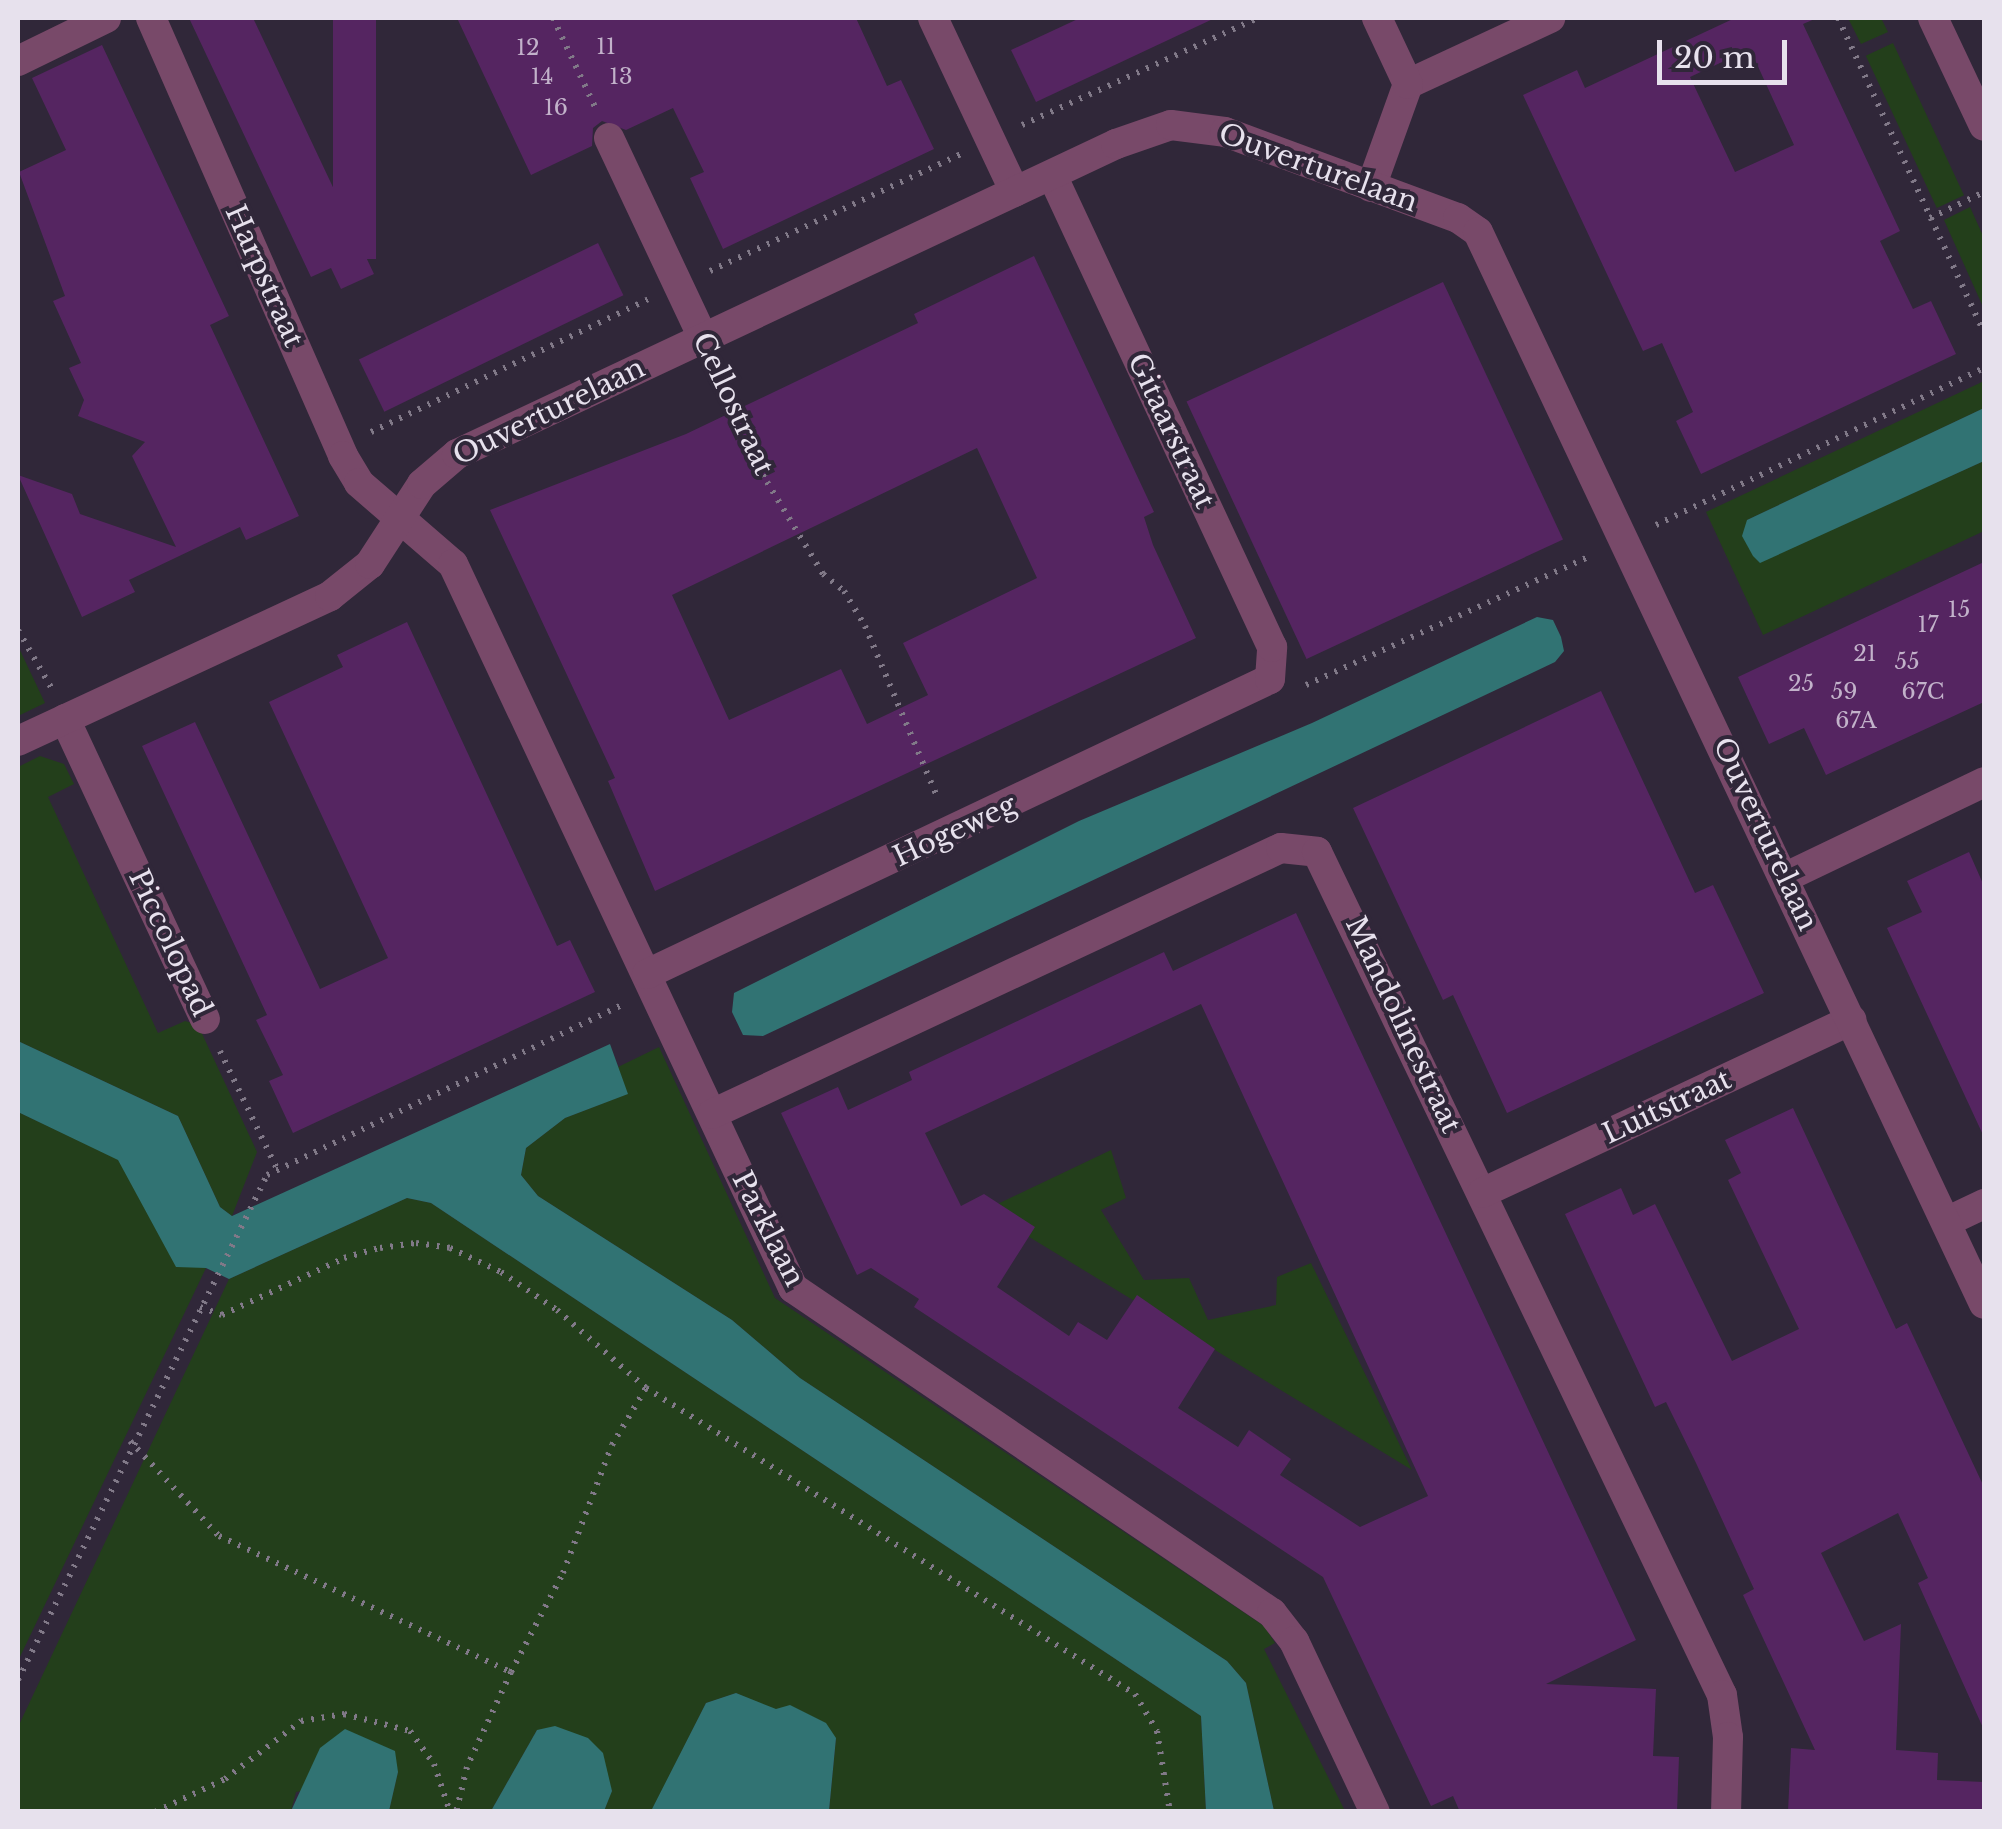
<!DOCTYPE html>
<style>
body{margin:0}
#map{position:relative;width:2002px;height:1829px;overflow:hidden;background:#302739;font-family:"Libre Baskerville",serif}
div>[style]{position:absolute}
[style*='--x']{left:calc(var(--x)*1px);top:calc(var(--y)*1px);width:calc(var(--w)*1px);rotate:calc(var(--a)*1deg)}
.green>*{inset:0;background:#233f1b;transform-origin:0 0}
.water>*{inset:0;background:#317373}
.building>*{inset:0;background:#552561;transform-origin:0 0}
.path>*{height:6px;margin-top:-3px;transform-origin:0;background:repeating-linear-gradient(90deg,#817988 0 2.5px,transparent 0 10.5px)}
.pedestrian>*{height:30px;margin:-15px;padding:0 15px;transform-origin:15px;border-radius:15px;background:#784969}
.minor>*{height:30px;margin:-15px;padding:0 15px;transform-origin:15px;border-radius:15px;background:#784969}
.tertiary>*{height:30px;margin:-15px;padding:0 15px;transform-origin:15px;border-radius:15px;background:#784969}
span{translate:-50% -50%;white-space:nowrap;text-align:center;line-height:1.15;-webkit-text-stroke:8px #302739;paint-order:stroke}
.number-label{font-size:22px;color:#c2b2ca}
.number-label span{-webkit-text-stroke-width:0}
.street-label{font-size:28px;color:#e7e1ed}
.frame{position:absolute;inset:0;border:20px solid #e7e1ed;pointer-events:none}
.scale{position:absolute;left:1657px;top:40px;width:130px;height:45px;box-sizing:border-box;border:5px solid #e7e1ed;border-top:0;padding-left:12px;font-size:30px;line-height:35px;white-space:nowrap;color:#e7e1ed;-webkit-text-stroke:8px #302739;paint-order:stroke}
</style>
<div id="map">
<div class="green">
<i style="clip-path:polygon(1848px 18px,1881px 18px,1888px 32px,1861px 44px)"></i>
<i style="left:1893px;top:43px;width:168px;height:30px;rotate:65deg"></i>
<i style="clip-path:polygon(1970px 207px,1984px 238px,1984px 309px,1944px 220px)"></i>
<i style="clip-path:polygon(1984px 381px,1984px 408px,1747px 520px,1760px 562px,1984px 461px,1984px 531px,1763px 635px,1706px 512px)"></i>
<i style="clip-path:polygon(18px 646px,45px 703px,18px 716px)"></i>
<i style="clip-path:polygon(40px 756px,64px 764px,74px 784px,48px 797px,158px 1033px,185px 1021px,198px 1025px,257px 1152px,232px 1216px,220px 1207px,178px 1116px,18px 1041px,18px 767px)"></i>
<i style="clip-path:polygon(659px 1047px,775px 1298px,1264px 1626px,1275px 1643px,1264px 1649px,1345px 1811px,1274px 1811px,1246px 1683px,1227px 1661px,800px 1378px,732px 1320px,538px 1196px,521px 1175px,526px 1148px,565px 1118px,627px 1094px,618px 1067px)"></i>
<i style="clip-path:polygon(18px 1112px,118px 1159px,206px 1268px,18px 1661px)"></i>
<i style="clip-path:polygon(1111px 1150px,1126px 1198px,1101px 1210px,1144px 1280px,1189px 1278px,1208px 1320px,1276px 1305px,1277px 1277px,1311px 1263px,1412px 1470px,985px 1210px)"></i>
<i style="clip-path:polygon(407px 1198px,431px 1203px,1201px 1716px,1206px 1811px,829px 1811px,836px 1738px,736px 1693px,706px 1703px,651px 1812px,604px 1811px,612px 1790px,537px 1730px,491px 1811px,389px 1811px,398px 1772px,296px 1792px,291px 1811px,18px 1811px,18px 1727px,229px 1279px)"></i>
</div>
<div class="water">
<i style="clip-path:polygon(1984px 408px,1984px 461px,1760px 563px,1753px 556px,1742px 536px,1747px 520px)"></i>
<i style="clip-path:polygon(1537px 617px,1553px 620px,1561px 637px,1564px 651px,1555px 662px,763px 1036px,743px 1035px,732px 1012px,734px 993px,1079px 821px,1312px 723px)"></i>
<i style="clip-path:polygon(18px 1041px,178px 1116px,220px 1207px,232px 1216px,610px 1044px,628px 1094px,565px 1118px,526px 1148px,521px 1175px,538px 1196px,732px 1320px,800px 1378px,1227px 1661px,1246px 1683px,1274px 1811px,1206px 1811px,1201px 1716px,431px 1203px,407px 1198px,229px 1279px,206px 1268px,176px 1267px,118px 1160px,18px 1112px)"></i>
<i style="clip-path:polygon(736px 1693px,776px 1709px,790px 1705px,826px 1723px,836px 1738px,829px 1811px,651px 1811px,706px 1703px)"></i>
<i style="clip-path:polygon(555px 1726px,588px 1738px,603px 1753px,612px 1791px,604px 1811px,491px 1811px,537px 1730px)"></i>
<i style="clip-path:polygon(345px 1729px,395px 1751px,398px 1772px,389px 1811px,291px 1811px,320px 1748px)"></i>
</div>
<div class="building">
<i style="clip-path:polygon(189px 18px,253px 18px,374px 274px,341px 289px,331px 268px,311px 277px)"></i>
<i style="left:333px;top:18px;width:43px;height:241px"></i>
<i style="clip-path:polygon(457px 18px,856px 18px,887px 86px,901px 80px,934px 149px,723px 249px,690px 178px,704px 172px,673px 108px,626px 130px,602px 121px,593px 128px,592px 146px,531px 175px)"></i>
<i style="clip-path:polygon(1080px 18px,1215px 18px,1036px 102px,1011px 50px)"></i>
<i style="clip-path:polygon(evenodd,1735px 18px,1817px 18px,1803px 24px,1900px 231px,1880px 241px,1913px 309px,1931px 301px,1956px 354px,1701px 474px,1676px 421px,1693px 412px,1662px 343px,1643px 351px,1523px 95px,1577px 70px,1585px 88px,1735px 18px,1750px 49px,1794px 145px,1735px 172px,1690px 77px,1750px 49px)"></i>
<i style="clip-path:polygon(102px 45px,229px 316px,210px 325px,299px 516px,246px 540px,240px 527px,129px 580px,135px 592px,82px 617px,18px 475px,72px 494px,80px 514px,176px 547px,132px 456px,145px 442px,78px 416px,84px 400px,69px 368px,81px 363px,53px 301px,65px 296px,19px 172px,66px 150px,32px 78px)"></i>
<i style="left:598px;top:243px;width:58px;height:266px;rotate:64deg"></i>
<i style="clip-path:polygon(evenodd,1034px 256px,1154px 512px,1144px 517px,1153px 545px,1196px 638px,655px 891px,608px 781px,615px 778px,490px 510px,686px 434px,918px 323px,914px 314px,1034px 256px,977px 448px,1037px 578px,903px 643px,928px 695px,867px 724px,841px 669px,729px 720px,672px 595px,977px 448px)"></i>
<i style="left:1443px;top:282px;width:284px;height:283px;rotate:65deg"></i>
<i style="clip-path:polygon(1984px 562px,1984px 702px,1826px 775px,1804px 728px,1769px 744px,1738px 677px)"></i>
<i style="clip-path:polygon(407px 622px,557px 946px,570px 940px,595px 992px,293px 1133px,269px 1081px,283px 1075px,256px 1020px,267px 1015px,142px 746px,195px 722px,320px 989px,388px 958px,269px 702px,343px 667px,337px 655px)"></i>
<i style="clip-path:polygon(1601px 691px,1695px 893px,1713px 885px,1764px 993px,1507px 1113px,1453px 995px,1443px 1000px,1353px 808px)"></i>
<i style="clip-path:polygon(1969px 852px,1984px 886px,1984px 1137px,1887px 928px,1922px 912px,1907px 881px)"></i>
<i style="clip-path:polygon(evenodd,1296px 913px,1636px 1640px,1546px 1684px,1656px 1689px,1653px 1756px,1679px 1757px,1677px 1812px,1460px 1812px,1453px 1796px,1431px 1806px,1323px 1577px,914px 1307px,919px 1299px,871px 1268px,857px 1275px,781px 1113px,838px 1087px,848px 1110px,912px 1080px,909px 1072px,1164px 952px,1173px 971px,1296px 913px,1201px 1004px,1428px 1496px,1360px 1527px,1280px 1475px,1291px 1459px,1249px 1430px,1238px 1447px,1178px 1408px,1215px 1349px,1137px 1295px,1107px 1340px,1078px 1322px,1069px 1336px,997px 1287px,1035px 1227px,984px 1194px,961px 1206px,925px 1133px,1201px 1004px)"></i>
<i style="clip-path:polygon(1793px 1108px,1896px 1329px,1907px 1323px,1984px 1487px,1984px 1730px,1918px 1583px,1928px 1578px,1898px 1513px,1821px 1553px,1864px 1641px,1901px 1624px,1896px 1750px,1938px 1753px,1937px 1780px,1984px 1782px,1984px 1812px,1788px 1812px,1791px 1748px,1815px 1750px,1743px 1595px,1754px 1589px,1696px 1463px,1666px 1402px,1655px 1407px,1565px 1214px,1621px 1188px,1633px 1215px,1655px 1204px,1732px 1361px,1799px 1329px,1728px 1180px,1741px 1173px,1725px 1140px)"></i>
</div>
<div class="path">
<i style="--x:553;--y:18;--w:98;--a:64.7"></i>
<i style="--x:1838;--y:18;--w:346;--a:65.1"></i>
<i style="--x:1022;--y:125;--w:259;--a:-24.4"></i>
<i style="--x:1930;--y:218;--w:60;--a:-25.7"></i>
<i style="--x:710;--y:271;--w:277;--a:-25"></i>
<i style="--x:717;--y:369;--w:124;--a:66.1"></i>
<i style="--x:767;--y:482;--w:108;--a:58.7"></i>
<i style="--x:823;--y:574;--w:27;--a:39"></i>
<i style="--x:844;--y:591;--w:41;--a:59"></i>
<i style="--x:865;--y:626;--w:188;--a:67.1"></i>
<i style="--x:371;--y:432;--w:307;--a:-25.6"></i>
<i style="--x:1656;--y:525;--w:364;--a:-25.6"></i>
<i style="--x:18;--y:630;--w:68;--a:60"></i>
<i style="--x:1306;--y:685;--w:313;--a:-24.4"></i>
<i style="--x:220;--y:1051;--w:129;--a:64.2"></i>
<i style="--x:200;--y:1307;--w:23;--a:20"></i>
<i style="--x:222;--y:1315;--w:135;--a:-25"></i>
<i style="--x:344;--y:1258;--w:37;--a:-16"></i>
<i style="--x:380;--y:1248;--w:36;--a:-8"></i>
<i style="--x:416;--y:1243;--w:34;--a:8"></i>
<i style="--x:450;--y:1248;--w:56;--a:25.2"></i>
<i style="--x:501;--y:1272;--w:68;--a:34.2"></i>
<i style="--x:557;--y:1310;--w:118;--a:41.2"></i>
<i style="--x:130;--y:1441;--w:130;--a:46.9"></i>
<i style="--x:219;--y:1536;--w:322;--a:25"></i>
<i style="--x:511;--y:1672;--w:105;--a:114.9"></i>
<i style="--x:467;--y:1767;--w:46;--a:103.7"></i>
<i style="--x:511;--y:1672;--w:112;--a:-62.3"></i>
<i style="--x:563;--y:1573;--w:137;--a:-69.1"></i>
<i style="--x:612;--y:1445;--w:66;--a:-59.2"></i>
<i style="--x:646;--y:1388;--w:577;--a:32.04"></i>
<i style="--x:1135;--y:1694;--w:43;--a:59.3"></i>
<i style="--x:1157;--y:1731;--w:82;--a:80.9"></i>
<i style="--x:18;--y:1680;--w:563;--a:-63.75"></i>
<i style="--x:267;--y:1175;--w:394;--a:-25.6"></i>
<i style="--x:155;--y:1812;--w:77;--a:-25.2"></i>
<i style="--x:225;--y:1779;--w:96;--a:-37.3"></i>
<i style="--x:301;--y:1721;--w:44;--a:-9.2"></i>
<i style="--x:344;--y:1714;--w:68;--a:14.4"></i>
<i style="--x:410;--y:1731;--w:41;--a:54"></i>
<i style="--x:434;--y:1764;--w:51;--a:71.6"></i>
</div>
<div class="pedestrian">
<i style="--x:18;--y:61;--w:98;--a:-26"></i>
</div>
<div class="minor">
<i style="--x:151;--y:18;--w:478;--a:66.3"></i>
<i style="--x:343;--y:456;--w:31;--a:59"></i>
<i style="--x:359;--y:483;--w:124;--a:40.8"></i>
<i style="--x:453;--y:564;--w:800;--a:64.84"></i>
<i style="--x:793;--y:1288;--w:579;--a:34.16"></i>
<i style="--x:1272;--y:1613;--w:36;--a:52"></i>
<i style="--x:1294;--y:1641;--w:189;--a:64.7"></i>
<i style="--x:933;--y:18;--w:192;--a:64.8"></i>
<i style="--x:1933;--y:18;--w:119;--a:64.7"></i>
<i style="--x:1408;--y:84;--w:157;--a:-24.9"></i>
<i style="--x:609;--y:138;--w:221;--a:64.8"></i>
<i style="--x:1371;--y:187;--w:109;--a:-70.2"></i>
<i style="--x:1408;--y:84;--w:73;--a:-115.2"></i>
<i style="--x:65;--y:719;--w:331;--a:65"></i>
<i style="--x:1786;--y:877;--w:220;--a:-25.6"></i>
<i style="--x:647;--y:974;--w:689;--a:-25.34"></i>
<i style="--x:1270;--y:679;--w:32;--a:-86"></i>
<i style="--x:1272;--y:647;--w:521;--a:-114.99"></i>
<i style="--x:712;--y:1114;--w:628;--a:-25.06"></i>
<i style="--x:1281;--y:848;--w:36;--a:6"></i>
<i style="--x:1317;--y:852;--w:935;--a:64.34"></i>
<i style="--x:1722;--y:1695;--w:42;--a:81.9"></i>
<i style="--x:1728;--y:1737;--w:75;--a:91.5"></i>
<i style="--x:1482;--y:1193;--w:408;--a:-25.1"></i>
<i style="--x:1946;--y:1222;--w:42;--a:-25.3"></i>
</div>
<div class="tertiary">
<i style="--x:18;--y:741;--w:344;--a:-24.9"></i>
<i style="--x:330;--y:596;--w:51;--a:-38.7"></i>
<i style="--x:370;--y:564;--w:95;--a:-57"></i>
<i style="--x:422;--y:484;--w:46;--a:-40.6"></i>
<i style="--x:457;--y:454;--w:728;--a:-25.19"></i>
<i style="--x:1116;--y:144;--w:58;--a:-19.1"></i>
<i style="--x:1171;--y:125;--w:54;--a:7.4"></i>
<i style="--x:1225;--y:132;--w:248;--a:20.3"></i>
<i style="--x:1458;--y:218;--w:24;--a:35"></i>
<i style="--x:1478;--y:232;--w:1185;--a:64.73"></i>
</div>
<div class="number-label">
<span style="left:606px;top:47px">11</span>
<span style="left:528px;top:48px">12</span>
<span style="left:542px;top:77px">14</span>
<span style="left:621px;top:77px">13</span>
<span style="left:556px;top:108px">16</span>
<span style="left:1959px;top:610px">15</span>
<span style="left:1928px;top:625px">17</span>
<span style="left:1865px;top:654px">21</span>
<span style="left:1907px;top:662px">55</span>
<span style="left:1801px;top:684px">25</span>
<span style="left:1844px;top:692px">59</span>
<span style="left:1923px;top:692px">67C</span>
<span style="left:1856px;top:721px">67A</span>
</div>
<div class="street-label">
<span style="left:1318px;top:168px;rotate:20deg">Ouverturelaan</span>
<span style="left:264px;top:276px;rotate:66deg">Harpstraat</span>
<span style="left:733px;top:404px;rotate:65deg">Cellostraat</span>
<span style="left:549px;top:412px;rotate:-26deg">Ouverturelaan</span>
<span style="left:1171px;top:431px;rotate:65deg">Gitaarstraat</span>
<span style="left:955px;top:831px;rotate:-25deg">Hogeweg</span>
<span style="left:1765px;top:834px;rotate:65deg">Ouverturelaan</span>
<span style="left:170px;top:943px;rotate:65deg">Piccolopad</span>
<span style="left:1403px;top:1025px;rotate:65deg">Mandolinestraat</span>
<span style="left:1667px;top:1107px;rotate:-25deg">Luitstraat</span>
<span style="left:768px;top:1229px;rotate:63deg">Parklaan</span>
</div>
<div class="frame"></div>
<div class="scale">20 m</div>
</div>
